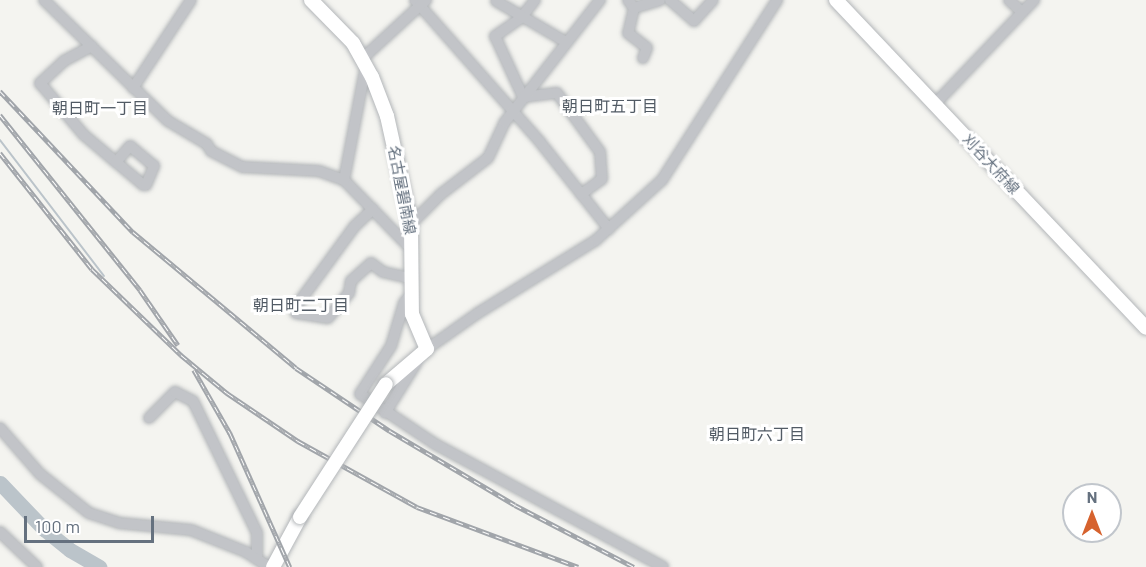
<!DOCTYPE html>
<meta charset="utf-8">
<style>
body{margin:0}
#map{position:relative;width:1146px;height:567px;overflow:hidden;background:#f4f4f0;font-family:Barlow,"Noto Sans JP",sans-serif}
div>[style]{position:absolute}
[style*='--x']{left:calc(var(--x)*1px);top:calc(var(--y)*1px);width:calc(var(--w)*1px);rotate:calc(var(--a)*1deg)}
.stream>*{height:2px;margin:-1px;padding:0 1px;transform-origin:1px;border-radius:1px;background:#bbc4ca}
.river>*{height:15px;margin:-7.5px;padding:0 7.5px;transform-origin:7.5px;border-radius:7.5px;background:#bbc4ca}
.roads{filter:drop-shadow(0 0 2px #b3b6b9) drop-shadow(0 0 2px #b3b6b9)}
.minor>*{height:10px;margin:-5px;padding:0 5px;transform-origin:5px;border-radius:5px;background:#c2c4c8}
.major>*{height:14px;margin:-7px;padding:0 7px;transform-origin:7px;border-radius:7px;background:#fff}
.rail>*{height:4.5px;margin-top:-2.25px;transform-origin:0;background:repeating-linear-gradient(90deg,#fff 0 7px,#a1a5aa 0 14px);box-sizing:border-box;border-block:2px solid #a1a5aa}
.bridges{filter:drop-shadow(0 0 2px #b3b6b9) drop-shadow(0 0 2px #b3b6b9)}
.major-bridge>*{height:14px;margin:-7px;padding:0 7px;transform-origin:7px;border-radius:7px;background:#fff}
span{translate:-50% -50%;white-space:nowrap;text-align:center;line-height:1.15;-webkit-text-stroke:6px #fff;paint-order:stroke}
.street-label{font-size:15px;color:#65717f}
.neighbourhood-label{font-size:16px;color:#525b65}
.north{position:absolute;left:1062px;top:483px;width:60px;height:60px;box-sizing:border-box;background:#fff;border:2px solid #c1c6cc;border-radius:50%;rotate:0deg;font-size:16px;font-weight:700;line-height:24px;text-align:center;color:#65717f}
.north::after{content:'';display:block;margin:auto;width:21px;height:27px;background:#d6622e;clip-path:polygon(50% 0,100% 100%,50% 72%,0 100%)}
.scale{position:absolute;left:24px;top:516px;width:130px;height:27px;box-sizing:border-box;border:3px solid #65717f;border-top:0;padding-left:8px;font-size:18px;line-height:21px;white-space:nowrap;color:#65717f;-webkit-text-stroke:4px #fff;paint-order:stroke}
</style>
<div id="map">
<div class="stream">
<i style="--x:0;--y:140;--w:171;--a:52.6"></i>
</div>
<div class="river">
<i style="--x:0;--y:483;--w:64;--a:46.3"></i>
<i style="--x:44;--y:529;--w:33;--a:39"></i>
<i style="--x:70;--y:550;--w:34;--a:30"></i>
</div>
<div class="roads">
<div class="minor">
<i style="--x:44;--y:0;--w:173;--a:44.3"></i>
<i style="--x:168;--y:121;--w:45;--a:30.5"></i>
<i style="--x:207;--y:144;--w:8;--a:60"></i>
<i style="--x:211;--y:151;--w:36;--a:27"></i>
<i style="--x:243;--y:167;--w:76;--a:3"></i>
<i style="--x:319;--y:171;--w:27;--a:20"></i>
<i style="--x:344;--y:180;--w:99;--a:45.8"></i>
<i style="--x:415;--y:0;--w:189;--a:48.6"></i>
<i style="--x:540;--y:142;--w:111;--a:51.6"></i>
<i style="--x:535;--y:0;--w:23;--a:128"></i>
<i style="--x:521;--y:18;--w:32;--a:145"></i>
<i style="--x:495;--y:36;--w:67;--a:65.3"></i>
<i style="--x:523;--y:97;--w:34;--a:-7"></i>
<i style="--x:557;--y:93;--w:73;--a:53.9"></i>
<i style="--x:600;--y:152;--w:27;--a:86"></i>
<i style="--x:602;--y:179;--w:26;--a:144"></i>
<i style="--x:628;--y:0;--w:10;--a:53"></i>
<i style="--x:634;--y:8;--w:26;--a:103"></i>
<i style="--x:628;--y:33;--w:24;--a:38"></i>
<i style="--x:647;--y:48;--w:11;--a:112"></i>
<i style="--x:670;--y:0;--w:32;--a:41"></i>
<i style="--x:694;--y:21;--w:28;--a:-48"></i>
<i style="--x:1009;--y:0;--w:18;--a:43"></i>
<i style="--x:496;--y:1;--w:81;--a:30.4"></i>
<i style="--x:634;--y:8;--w:27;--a:-17"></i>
<i style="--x:92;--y:46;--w:32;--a:152"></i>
<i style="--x:64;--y:61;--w:33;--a:137"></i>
<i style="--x:40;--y:83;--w:68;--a:49.8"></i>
<i style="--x:84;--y:135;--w:42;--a:40.2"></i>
<i style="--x:116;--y:162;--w:35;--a:40"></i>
<i style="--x:143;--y:185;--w:3;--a:0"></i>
<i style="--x:146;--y:185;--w:21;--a:-67"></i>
<i style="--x:154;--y:166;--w:31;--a:-140"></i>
<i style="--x:130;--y:146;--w:21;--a:131"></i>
<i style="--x:363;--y:58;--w:86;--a:-42.6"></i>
<i style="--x:133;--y:88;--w:105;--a:-56.6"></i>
<i style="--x:935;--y:104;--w:144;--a:-46.4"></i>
<i style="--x:344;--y:180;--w:117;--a:-79.2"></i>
<i style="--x:373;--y:209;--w:26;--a:137"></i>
<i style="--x:354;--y:227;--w:100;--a:126.1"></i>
<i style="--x:295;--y:308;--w:5;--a:79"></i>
<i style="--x:296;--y:313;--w:32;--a:9"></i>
<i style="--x:328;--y:318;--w:33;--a:-50"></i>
<i style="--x:349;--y:293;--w:12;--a:-81"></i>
<i style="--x:351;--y:281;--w:27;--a:-42"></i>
<i style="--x:371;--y:263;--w:15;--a:37"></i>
<i style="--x:383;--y:272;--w:31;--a:13"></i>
<i style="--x:411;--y:224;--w:42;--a:-45"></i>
<i style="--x:441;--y:194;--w:59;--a:-37.5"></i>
<i style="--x:488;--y:158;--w:40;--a:-65"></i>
<i style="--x:505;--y:122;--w:155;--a:-52.1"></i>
<i style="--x:412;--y:293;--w:13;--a:129"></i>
<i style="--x:404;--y:303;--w:45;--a:106.8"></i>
<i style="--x:391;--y:346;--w:57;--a:122.9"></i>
<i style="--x:360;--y:394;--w:90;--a:33.7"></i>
<i style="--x:435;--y:444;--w:259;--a:28.3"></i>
<i style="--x:427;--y:349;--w:62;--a:-35.2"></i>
<i style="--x:478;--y:313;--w:139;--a:-31.7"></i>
<i style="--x:596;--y:240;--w:89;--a:-42.3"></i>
<i style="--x:662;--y:180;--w:214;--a:-57.4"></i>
<i style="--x:385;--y:413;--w:60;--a:-57.9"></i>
<i style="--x:149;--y:418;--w:37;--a:-45"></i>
<i style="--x:175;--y:392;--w:20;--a:27"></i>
<i style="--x:193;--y:401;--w:147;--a:64.1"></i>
<i style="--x:257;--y:533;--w:26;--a:90"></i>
<i style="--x:0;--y:428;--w:61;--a:49"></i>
<i style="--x:40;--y:474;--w:63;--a:38.5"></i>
<i style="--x:89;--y:513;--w:32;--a:18"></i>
<i style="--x:119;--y:523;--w:72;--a:5.6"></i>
<i style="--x:191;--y:530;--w:59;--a:21.8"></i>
<i style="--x:246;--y:552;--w:27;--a:33"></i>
<i style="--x:0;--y:532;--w:51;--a:43.4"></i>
</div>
<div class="major">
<i style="--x:311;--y:0;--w:60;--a:45.7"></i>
<i style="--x:353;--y:43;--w:39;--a:61"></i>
<i style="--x:372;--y:77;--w:42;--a:69"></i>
<i style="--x:387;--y:116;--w:111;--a:77.5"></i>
<i style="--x:411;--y:224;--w:90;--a:89.4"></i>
<i style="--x:412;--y:314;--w:38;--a:67"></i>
<i style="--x:427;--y:349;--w:54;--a:139.5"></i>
<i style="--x:836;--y:0;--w:451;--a:46.6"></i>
<i style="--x:273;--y:567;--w:57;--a:-61.6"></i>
</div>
</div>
<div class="rail">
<i style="--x:0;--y:91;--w:194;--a:46.7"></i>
<i style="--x:133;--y:232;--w:212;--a:39.8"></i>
<i style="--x:296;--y:368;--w:113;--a:33.8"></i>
<i style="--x:390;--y:431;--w:145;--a:30.6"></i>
<i style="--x:515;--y:505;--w:134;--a:27.5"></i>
<i style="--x:0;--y:115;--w:224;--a:51.3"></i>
<i style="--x:140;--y:290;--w:67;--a:55.4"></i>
<i style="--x:0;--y:153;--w:148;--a:51.6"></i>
<i style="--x:92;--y:269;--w:124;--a:44"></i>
<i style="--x:181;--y:355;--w:60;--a:39.6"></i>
<i style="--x:227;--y:393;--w:86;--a:34.1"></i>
<i style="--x:298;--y:441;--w:136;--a:29"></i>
<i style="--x:417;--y:507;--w:172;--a:20.4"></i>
<i style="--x:194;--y:370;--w:73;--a:60.3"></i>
<i style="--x:230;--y:433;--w:147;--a:65.9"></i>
</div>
<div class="bridges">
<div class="major-bridge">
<i style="--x:300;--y:517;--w:158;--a:-57.1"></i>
</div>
</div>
<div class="street-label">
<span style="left:991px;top:164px;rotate:47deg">刈谷大府線</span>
<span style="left:402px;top:190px;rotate:79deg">名古屋碧南線</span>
</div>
<div class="neighbourhood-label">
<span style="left:610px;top:106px">朝日町五丁目</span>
<span style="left:100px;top:108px">朝日町一丁目</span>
<span style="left:301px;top:305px">朝日町二丁目</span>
<span style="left:757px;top:434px">朝日町六丁目</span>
</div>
<div class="north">N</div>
<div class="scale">100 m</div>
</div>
